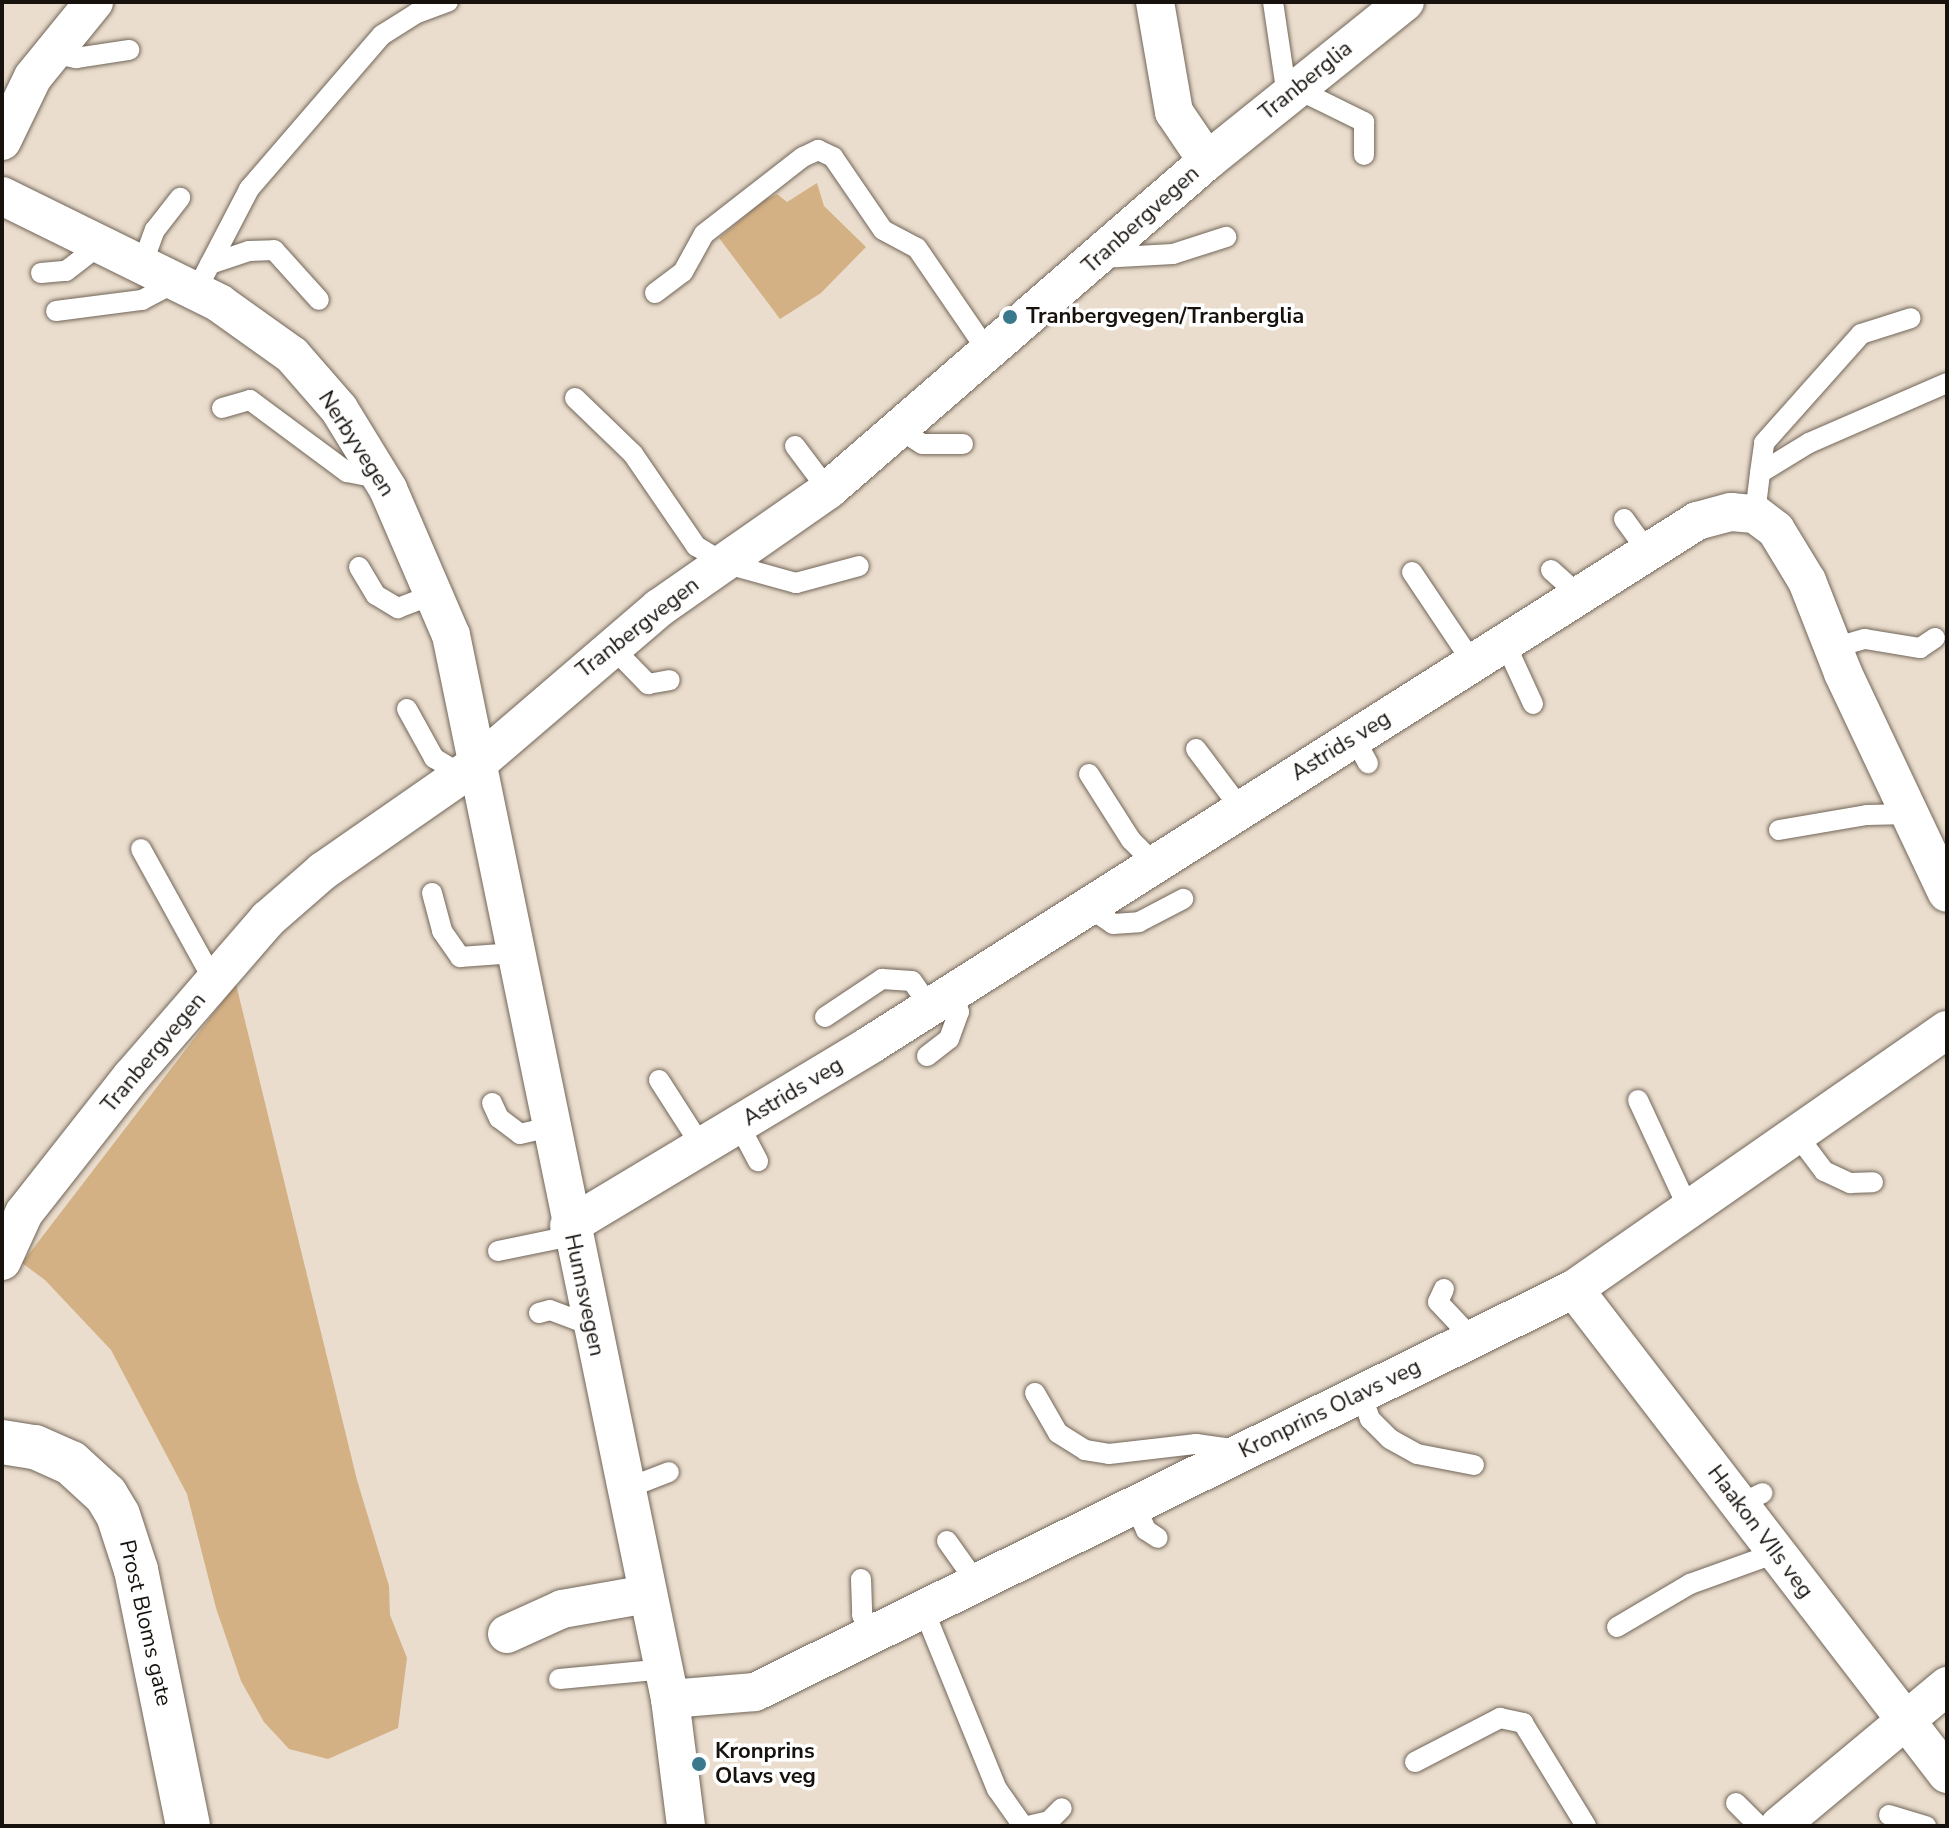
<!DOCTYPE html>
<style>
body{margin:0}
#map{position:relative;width:1949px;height:1828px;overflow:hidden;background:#eaddcd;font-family:"Nunito Sans",sans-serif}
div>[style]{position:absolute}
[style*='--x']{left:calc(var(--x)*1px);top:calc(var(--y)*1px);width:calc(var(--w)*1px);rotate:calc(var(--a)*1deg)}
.green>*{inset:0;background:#d4b185}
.roads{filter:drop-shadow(0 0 2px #726659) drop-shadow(0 0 2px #726659)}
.lane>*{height:20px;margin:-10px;padding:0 10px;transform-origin:10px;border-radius:10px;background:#fff}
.street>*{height:38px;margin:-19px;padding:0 19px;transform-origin:19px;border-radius:19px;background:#fff}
.secondary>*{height:44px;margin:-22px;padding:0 22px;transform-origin:22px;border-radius:22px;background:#fff}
.dots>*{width:22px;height:22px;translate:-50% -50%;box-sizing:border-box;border:4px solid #fff;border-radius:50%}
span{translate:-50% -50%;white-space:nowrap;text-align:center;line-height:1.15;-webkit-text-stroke:7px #fff;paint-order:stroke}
.street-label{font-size:22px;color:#17120d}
.poi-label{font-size:22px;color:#17120d;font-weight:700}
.left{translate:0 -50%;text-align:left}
.frame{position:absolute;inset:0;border:4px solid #17120d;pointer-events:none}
</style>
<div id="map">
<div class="green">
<i style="clip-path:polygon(817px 183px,824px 206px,866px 247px,821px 293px,780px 319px,719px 238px,763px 201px,777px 194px,787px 202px)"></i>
<i style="clip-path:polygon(236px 984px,357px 1480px,389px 1586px,390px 1615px,407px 1658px,398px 1728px,328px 1759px,289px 1749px,264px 1722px,241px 1681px,216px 1608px,187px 1494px,111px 1350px,45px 1280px,22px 1263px)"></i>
</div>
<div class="roads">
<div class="lane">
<i style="--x:1273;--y:2;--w:95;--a:81.5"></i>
<i style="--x:52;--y:53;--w:25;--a:12"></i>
<i style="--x:76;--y:58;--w:54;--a:-8.6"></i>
<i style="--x:1297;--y:89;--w:75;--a:26.2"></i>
<i style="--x:1364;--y:122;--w:33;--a:90"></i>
<i style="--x:1101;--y:258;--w:72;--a:-3.2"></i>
<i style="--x:1173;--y:254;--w:56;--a:-17.8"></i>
<i style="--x:210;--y:264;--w:41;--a:-18.4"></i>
<i style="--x:249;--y:251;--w:25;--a:-2"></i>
<i style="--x:274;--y:250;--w:67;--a:48"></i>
<i style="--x:142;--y:265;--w:37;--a:-70"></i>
<i style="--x:155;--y:230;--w:41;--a:-52"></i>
<i style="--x:41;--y:273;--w:25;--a:-5"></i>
<i style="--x:66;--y:271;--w:44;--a:-37.6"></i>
<i style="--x:196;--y:291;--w:115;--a:-62.5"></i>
<i style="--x:249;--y:189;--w:203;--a:-49.2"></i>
<i style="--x:382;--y:35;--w:41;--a:-32.2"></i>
<i style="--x:417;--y:13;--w:33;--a:-20"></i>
<i style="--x:655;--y:293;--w:35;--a:-37"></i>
<i style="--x:683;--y:272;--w:43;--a:-61.1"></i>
<i style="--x:704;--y:234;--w:125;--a:-37.9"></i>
<i style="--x:803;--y:157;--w:17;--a:-25"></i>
<i style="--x:818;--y:150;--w:17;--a:25"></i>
<i style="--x:833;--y:157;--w:88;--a:55.6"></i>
<i style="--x:883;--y:230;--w:38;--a:28"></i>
<i style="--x:917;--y:248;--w:127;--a:55.6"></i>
<i style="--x:56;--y:311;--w:87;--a:-7.3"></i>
<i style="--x:142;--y:300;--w:38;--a:-28"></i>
<i style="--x:575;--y:398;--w:81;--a:44"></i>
<i style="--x:633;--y:454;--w:112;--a:55.6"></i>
<i style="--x:696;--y:546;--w:33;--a:31"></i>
<i style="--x:724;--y:563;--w:75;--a:15.5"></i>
<i style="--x:796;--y:583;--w:65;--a:-15.1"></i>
<i style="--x:222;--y:408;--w:29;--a:-16"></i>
<i style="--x:250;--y:400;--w:121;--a:36.6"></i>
<i style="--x:347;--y:472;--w:36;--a:11"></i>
<i style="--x:899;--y:429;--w:27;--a:33"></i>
<i style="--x:922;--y:444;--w:41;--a:0"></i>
<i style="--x:795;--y:446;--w:55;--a:53.1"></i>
<i style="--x:1760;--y:473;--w:30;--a:-82"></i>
<i style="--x:1764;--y:443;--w:146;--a:-48.3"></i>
<i style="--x:1861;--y:334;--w:52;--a:-17.7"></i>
<i style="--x:1755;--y:514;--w:41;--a:-83"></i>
<i style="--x:1760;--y:473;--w:57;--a:-31.5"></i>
<i style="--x:1809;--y:443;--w:150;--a:-23.5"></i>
<i style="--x:1624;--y:519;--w:41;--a:54"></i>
<i style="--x:359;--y:567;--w:33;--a:59"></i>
<i style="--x:376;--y:595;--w:26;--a:31"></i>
<i style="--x:398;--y:608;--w:39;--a:-21"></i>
<i style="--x:1551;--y:570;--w:38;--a:42"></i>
<i style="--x:1412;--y:572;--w:110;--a:56.2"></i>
<i style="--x:1505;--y:643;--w:67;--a:65.3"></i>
<i style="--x:612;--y:647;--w:52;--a:45.8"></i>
<i style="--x:648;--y:684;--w:22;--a:-10"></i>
<i style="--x:1833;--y:648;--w:33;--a:-16"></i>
<i style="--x:1865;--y:639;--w:56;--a:9.3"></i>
<i style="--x:1920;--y:648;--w:18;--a:-34"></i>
<i style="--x:407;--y:709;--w:56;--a:61.1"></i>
<i style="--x:434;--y:758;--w:33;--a:31"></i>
<i style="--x:1354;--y:738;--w:29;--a:61"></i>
<i style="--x:1196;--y:749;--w:75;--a:53.1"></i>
<i style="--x:1089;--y:774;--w:78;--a:57.5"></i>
<i style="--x:1131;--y:840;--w:34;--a:45"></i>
<i style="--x:1779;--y:830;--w:89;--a:-9.7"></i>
<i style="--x:1867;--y:815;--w:42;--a:-1.4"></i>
<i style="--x:141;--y:849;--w:151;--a:61.1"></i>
<i style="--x:432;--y:893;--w:39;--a:75"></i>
<i style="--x:442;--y:931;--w:32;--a:55"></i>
<i style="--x:460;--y:957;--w:55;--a:-4.2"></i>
<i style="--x:1088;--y:907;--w:30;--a:34"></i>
<i style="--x:1113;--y:924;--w:26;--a:-4"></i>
<i style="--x:1139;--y:922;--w:50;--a:-27.6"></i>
<i style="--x:825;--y:1017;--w:69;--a:-33.7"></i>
<i style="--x:882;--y:979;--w:30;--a:4"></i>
<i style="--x:912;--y:981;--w:32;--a:55"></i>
<i style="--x:927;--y:1056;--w:28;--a:-38"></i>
<i style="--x:949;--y:1039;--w:29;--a:-70"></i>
<i style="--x:959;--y:1012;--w:20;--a:-108"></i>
<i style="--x:659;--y:1080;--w:80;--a:57.3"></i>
<i style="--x:1638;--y:1100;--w:121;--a:65.1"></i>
<i style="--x:492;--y:1103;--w:17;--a:65"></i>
<i style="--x:499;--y:1118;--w:26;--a:37"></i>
<i style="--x:520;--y:1134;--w:31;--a:-13"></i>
<i style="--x:739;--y:1125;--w:41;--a:62.2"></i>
<i style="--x:1797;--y:1135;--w:45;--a:53.1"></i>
<i style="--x:1824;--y:1171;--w:29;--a:25"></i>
<i style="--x:1850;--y:1183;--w:23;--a:-2"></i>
<i style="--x:498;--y:1251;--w:75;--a:-11.6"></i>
<i style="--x:1444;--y:1289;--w:14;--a:115"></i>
<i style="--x:1438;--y:1302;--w:51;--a:46.6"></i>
<i style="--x:539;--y:1313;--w:11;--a:-15"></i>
<i style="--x:550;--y:1310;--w:43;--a:20.6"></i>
<i style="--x:1035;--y:1393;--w:46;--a:60.1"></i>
<i style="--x:1058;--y:1433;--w:32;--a:32"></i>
<i style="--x:1085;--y:1450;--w:24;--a:9"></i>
<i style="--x:1109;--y:1454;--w:88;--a:-6.6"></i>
<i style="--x:1196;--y:1444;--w:43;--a:7.9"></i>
<i style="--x:1361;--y:1393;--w:28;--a:71"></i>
<i style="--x:1370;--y:1419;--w:28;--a:45"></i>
<i style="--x:1390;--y:1439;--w:31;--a:29"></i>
<i style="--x:1417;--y:1454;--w:58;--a:10.9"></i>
<i style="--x:625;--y:1489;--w:47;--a:-21.1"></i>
<i style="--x:1134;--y:1504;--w:29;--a:65"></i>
<i style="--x:1146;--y:1530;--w:14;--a:34"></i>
<i style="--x:1740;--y:1504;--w:25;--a:-26"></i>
<i style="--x:947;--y:1541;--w:50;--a:54.7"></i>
<i style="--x:861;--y:1579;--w:36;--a:88"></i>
<i style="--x:862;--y:1615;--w:21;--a:59"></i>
<i style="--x:923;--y:1608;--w:196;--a:67.8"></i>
<i style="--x:997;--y:1789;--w:45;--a:54.9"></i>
<i style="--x:1617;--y:1627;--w:85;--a:-30.5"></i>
<i style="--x:1690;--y:1584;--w:91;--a:-19.8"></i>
<i style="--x:559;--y:1679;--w:105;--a:-5.4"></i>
<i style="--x:1415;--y:1762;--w:96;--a:-27.4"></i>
<i style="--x:1500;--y:1718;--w:24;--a:12"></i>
<i style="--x:1523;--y:1723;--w:121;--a:58.5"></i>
<i style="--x:1736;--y:1803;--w:33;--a:45"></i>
<i style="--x:1889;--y:1815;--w:39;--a:17"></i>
<i style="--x:1028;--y:1826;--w:22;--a:-13"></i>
<i style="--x:1049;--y:1821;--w:18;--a:-45"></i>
</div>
<div class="street">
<i style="--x:1155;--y:2;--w:112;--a:80.2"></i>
<i style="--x:1174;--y:112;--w:59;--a:56"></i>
<i style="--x:2;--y:141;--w:71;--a:-64.2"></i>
<i style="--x:33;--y:77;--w:97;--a:-50.9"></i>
<i style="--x:2;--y:196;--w:242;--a:26.2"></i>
<i style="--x:219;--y:303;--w:90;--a:35.5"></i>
<i style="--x:292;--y:355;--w:72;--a:49"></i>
<i style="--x:339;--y:409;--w:94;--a:58.5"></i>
<i style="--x:388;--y:489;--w:159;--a:66.7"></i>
<i style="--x:451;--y:635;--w:1086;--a:78.37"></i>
<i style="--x:670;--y:1699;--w:128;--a:82.8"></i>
<i style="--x:569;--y:1226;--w:351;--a:-31"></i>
<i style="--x:870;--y:1045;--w:979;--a:-32.36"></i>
<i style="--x:1697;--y:521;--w:35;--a:-15"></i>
<i style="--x:1731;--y:512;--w:24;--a:5"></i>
<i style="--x:1755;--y:514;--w:26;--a:37"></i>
<i style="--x:1776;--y:530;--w:60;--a:58.7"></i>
<i style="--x:1807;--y:581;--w:99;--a:68.6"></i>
<i style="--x:1843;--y:673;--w:243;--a:64.7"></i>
<i style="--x:2;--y:1261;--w:53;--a:-65.4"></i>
<i style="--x:24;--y:1213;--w:174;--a:-51.8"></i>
<i style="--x:132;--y:1076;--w:208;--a:-49.1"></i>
<i style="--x:268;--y:919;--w:73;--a:-41.1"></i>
<i style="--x:323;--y:871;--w:188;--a:-34.8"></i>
<i style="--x:477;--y:764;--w:240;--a:-40.6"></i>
<i style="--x:659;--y:608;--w:206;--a:-34.9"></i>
<i style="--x:828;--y:490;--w:502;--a:-40.96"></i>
<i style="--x:1207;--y:161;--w:254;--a:-38.8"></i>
<i style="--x:1574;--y:1289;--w:612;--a:52.44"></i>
<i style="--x:507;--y:1634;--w:60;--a:-24.4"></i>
<i style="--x:562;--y:1609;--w:87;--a:-9.9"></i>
<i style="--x:670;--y:1699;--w:85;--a:-4.7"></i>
<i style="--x:755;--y:1692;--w:913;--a:-26.2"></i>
<i style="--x:1574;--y:1289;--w:454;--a:-34.8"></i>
<i style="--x:1779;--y:1826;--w:219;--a:-39.8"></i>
</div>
<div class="secondary">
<i style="--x:2;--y:1442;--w:33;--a:9"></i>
<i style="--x:35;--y:1447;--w:39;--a:24"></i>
<i style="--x:71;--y:1463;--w:47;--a:42.4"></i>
<i style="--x:106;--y:1495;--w:23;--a:59"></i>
<i style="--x:118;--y:1515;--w:58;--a:71.9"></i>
<i style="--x:136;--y:1570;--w:261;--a:78.5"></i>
</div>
</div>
<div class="dots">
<i style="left:1010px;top:317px;background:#3a798d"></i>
<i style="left:699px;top:1764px;background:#3a798d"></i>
</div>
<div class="street-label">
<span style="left:1306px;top:81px;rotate:-39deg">Tranberglia</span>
<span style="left:1141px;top:220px;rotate:-42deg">Tranbergvegen</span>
<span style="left:356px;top:444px;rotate:57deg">Nerbyvegen</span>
<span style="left:638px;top:628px;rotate:-38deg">Tranbergvegen</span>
<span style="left:1341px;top:746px;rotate:-32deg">Astrids veg</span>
<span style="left:154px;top:1053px;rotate:-50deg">Tranbergvegen</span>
<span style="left:793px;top:1092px;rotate:-31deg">Astrids veg</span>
<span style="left:584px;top:1295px;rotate:78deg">Hunnsvegen</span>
<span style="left:1330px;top:1409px;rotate:-26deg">Kronprins Olavs veg</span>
<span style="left:1760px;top:1532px;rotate:53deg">Haakon VIIs veg</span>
<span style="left:145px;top:1623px;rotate:77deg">Prost Bloms gate</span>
</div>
<div class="poi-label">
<span class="left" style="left:1026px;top:317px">Tranbergvegen/Tranberglia</span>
<span class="left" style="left:715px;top:1764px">Kronprins<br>Olavs veg</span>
</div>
<div class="frame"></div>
</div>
